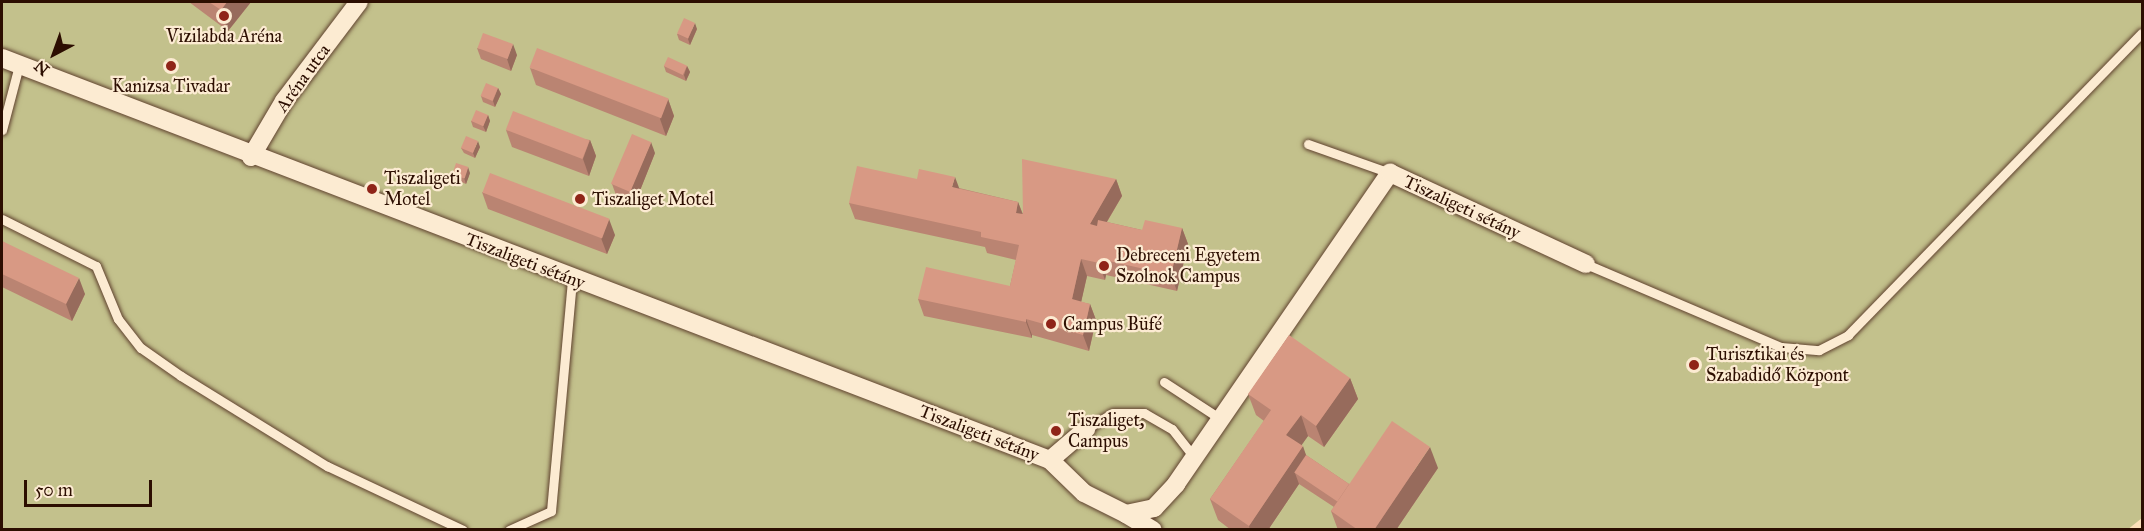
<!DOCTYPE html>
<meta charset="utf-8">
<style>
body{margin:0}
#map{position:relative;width:2144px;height:531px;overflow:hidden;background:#fbe0ba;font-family:"IM FELL Great Primer",serif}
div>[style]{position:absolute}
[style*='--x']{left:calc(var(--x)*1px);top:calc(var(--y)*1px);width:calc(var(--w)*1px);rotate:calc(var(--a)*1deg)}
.green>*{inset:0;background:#c3c18c}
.roads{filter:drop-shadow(0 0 2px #60422f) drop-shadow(0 0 2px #60422f)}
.service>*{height:9px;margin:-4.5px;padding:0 4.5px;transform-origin:4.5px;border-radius:4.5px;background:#fcebd2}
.minor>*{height:18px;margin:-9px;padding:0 9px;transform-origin:9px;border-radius:9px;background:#fcebd2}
.wall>*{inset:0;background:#ba8472}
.shaded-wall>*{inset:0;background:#976b5c}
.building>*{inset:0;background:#d89984;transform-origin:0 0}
.dots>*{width:16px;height:16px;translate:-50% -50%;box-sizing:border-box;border:3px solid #fcebd2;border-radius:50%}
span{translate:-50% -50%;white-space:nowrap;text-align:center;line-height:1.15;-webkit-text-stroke:4.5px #fcebd2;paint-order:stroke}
.poi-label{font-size:18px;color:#2c0e01}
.left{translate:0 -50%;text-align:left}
.street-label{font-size:18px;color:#2c0e01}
.frame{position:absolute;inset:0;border:3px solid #2c0e01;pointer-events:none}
.north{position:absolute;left:24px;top:24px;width:60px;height:60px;-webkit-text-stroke:4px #fcebd2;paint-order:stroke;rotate:221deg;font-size:16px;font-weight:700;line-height:24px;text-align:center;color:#2c0e01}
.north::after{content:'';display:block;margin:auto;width:21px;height:27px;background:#2c0e01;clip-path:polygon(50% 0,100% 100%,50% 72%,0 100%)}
.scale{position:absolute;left:24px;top:480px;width:128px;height:27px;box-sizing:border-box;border:3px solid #2c0e01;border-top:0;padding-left:8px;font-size:18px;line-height:21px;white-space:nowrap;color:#2c0e01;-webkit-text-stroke:4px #fcebd2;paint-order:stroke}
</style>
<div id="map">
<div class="green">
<i style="clip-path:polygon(2px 2px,2142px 2px,2142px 518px,2127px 530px,2px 529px)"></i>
</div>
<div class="roads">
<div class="service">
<i style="--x:2;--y:130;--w:67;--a:-75.3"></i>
<i style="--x:1308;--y:144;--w:87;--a:19.5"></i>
<i style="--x:2;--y:219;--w:105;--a:26.6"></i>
<i style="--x:96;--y:266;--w:57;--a:67.5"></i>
<i style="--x:118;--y:319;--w:37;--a:52"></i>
<i style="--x:141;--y:348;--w:49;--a:35"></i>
<i style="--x:181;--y:376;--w:172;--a:31.7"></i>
<i style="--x:327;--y:466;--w:150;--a:25.2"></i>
<i style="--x:1586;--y:264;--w:212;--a:23.1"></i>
<i style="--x:1781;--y:347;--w:38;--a:5"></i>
<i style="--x:1819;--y:350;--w:33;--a:-27"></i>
<i style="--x:1848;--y:335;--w:421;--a:-45.8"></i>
<i style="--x:1164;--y:382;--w:66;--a:33.2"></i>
<i style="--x:1086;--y:429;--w:31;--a:-31"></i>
<i style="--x:1113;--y:413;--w:31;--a:0"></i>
<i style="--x:1144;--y:413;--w:32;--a:30"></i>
<i style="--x:1172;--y:429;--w:34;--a:52"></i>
<i style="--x:509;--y:530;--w:46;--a:-24.3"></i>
<i style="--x:551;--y:511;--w:233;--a:-84.8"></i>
</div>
<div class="minor">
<i style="--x:2;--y:58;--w:1122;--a:20.99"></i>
<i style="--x:1050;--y:460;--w:47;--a:44.1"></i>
<i style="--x:1084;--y:493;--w:47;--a:26.6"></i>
<i style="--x:1126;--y:514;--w:29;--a:-12"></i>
<i style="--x:1154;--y:508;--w:33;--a:-47"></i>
<i style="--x:1176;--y:484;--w:378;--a:-55.5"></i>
<i style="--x:1390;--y:173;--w:216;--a:24.9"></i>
<i style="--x:251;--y:157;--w:65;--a:-59.5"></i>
<i style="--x:284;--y:101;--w:124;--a:-52.9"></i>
<i style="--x:1050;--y:460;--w:48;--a:-40.7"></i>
<i style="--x:1126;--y:514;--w:31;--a:31"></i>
</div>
</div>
<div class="wall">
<i style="clip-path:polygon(189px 2px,251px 2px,228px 31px)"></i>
<i style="clip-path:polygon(697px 29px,690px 45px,679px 40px,677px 34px)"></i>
<i style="clip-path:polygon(477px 48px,517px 55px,511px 71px,481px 59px)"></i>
<i style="clip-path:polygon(664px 66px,687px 66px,690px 72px,686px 81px,666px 72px)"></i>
<i style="clip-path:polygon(530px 68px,668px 99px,674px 116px,666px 136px,536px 85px)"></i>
<i style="clip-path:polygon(498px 88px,501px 94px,495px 107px,483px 102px,481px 96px)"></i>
<i style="clip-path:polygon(488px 115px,490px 121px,486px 132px,473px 127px,471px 121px)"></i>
<i style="clip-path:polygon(506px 130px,590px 140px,596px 156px,589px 176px,512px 147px)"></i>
<i style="clip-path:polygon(480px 147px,475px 158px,464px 153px,461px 148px)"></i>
<i style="clip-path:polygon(655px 153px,635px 203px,616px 195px,612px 184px)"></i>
<i style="clip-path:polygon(470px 173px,466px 184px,454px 179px,452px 174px)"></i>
<i style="clip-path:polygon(1116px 179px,1122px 196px,1107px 222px,1142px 230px,1182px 228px,1188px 244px,1177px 291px,1106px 275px,1105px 280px,1087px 276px,1081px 302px,1090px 304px,1096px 320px,1089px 351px,1032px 335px,1032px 338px,924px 316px,918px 299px,1010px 286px,1016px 260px,987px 253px,985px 247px,855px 219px,849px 203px,959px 188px,1018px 202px,1023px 214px)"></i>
<i style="clip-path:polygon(482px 192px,615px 235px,607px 254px,488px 209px)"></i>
<i style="clip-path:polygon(2px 241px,85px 294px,72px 321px,2px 287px)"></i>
<i style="clip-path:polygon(1350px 378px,1358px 399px,1324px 447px,1308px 436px,1301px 445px,1306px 455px,1349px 484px,1438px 468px,1396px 530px,1338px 530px,1331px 511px,1334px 507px,1299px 484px,1268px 530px,1231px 530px,1218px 520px,1210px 499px,1264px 421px,1256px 415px,1248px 394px)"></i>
</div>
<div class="shaded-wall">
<i style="clip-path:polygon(227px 2px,251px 2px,228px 31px,221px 10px)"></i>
<i style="clip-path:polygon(695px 23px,697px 29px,690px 45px,688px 39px)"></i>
<i style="clip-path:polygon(513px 44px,517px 55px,511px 71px,507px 59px)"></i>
<i style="clip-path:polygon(687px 66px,690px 72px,686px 81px,684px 75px)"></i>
<i style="clip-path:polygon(498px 88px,501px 94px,495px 107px,493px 101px)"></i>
<i style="clip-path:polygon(668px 99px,674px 116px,666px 136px,660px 119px)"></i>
<i style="clip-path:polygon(488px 115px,490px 121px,486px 132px,483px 126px)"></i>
<i style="clip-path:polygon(590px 140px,596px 156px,589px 176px,583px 159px)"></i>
<i style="clip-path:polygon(478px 141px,480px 147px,475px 158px,473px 153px)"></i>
<i style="clip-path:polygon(651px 142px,655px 153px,635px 203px,630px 191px)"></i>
<i style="clip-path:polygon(468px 167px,470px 173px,466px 184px,464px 178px)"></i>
<i style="clip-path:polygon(955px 177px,961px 193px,952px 187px)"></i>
<i style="clip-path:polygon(1116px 179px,1122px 196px,1096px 240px,1090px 224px)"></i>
<i style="clip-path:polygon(1018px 202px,1024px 218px,1016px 213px)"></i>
<i style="clip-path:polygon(609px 219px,615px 235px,607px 254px,601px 238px)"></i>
<i style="clip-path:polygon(1182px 228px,1188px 244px,1177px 291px,1171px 275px)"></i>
<i style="clip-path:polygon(1081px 259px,1087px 276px,1078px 316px,1072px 299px)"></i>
<i style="clip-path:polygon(1100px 259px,1106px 275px,1105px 280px,1099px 263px)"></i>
<i style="clip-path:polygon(79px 278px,85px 294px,72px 321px,66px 304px)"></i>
<i style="clip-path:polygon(1090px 304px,1096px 320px,1089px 351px,1083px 335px)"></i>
<i style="clip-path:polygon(1026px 319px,1032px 335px,1032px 338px,1026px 322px)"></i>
<i style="clip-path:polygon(1350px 378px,1358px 399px,1324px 447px,1316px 426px)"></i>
<i style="clip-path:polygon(1301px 415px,1308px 436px,1294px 456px,1286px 435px)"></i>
<i style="clip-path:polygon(1303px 446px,1310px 467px,1295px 473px,1299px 484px,1268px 530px,1250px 530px,1249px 526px)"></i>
<i style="clip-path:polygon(1430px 447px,1438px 468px,1396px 530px,1374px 530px)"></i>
</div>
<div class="building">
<i style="clip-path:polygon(209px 2px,227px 2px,221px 10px)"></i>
<i style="left:684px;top:18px;width:12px;height:17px;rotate:24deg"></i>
<i style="left:483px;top:33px;width:32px;height:16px;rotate:20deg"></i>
<i style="left:537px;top:48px;width:141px;height:21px;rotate:21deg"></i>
<i style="left:668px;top:57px;width:21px;height:10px;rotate:25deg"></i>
<i style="left:486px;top:83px;width:13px;height:14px;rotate:23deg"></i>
<i style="left:476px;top:110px;width:13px;height:12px;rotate:23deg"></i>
<i style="left:513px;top:111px;width:82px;height:20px;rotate:21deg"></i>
<i style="left:632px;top:134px;width:21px;height:54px;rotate:23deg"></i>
<i style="left:466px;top:136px;width:13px;height:13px;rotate:23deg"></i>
<i style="clip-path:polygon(1022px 159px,1116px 179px,1090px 224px,1097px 226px,1098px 220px,1142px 230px,1145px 220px,1182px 228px,1171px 275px,1100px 259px,1099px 263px,1081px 259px,1072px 299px,1090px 304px,1083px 335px,1026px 319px,1026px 322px,918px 299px,926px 267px,1010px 286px,1019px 245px,981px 237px,981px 232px,849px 203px,857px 166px,917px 179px,919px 169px,955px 177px,952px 187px,1018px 202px,1016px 213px,1023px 214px)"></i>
<i style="left:456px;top:163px;width:13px;height:12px;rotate:18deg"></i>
<i style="left:490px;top:173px;width:128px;height:21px;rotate:21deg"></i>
<i style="clip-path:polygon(2px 241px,79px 278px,66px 304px,2px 274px)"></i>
<i style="clip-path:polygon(1289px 335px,1350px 378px,1316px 426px,1301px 415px,1286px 435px,1303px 446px,1249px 526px,1210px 499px,1271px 410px,1248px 394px)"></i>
<i style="clip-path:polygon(1392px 421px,1430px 447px,1374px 530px,1358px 530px,1331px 511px)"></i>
<i style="left:1306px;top:455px;width:52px;height:21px;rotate:34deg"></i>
</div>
<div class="dots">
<i style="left:224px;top:16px;background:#8f2418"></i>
<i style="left:171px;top:66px;background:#8f2418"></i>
<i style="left:372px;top:189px;background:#8f2418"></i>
<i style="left:580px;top:199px;background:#8f2418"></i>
<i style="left:1104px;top:266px;background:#8f2418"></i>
<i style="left:1051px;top:324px;background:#8f2418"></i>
<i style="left:1694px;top:365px;background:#8f2418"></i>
<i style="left:1056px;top:431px;background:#8f2418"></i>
</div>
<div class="poi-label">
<span style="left:224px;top:36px">Vizilabda Aréna</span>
<span style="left:171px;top:86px">Kanizsa Tivadar</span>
<span class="left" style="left:384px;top:189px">Tiszaligeti<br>Motel</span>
<span class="left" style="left:592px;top:199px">Tiszaliget Motel</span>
<span class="left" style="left:1116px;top:266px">Debreceni Egyetem<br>Szolnok Campus</span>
<span class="left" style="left:1063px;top:324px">Campus Büfé</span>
<span class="left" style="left:1706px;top:365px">Turisztikai és<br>Szabadidő Központ</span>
<span class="left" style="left:1068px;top:431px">Tiszaliget,<br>Campus</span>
</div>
<div class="street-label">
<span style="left:303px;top:78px;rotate:-54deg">Aréna utca</span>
<span style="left:1462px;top:207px;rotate:25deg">Tiszaligeti sétány</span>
<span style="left:525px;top:261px;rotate:21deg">Tiszaligeti sétány</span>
<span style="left:979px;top:433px;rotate:21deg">Tiszaligeti sétány</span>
</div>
<div class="frame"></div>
<div class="north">N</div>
<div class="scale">50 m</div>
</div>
